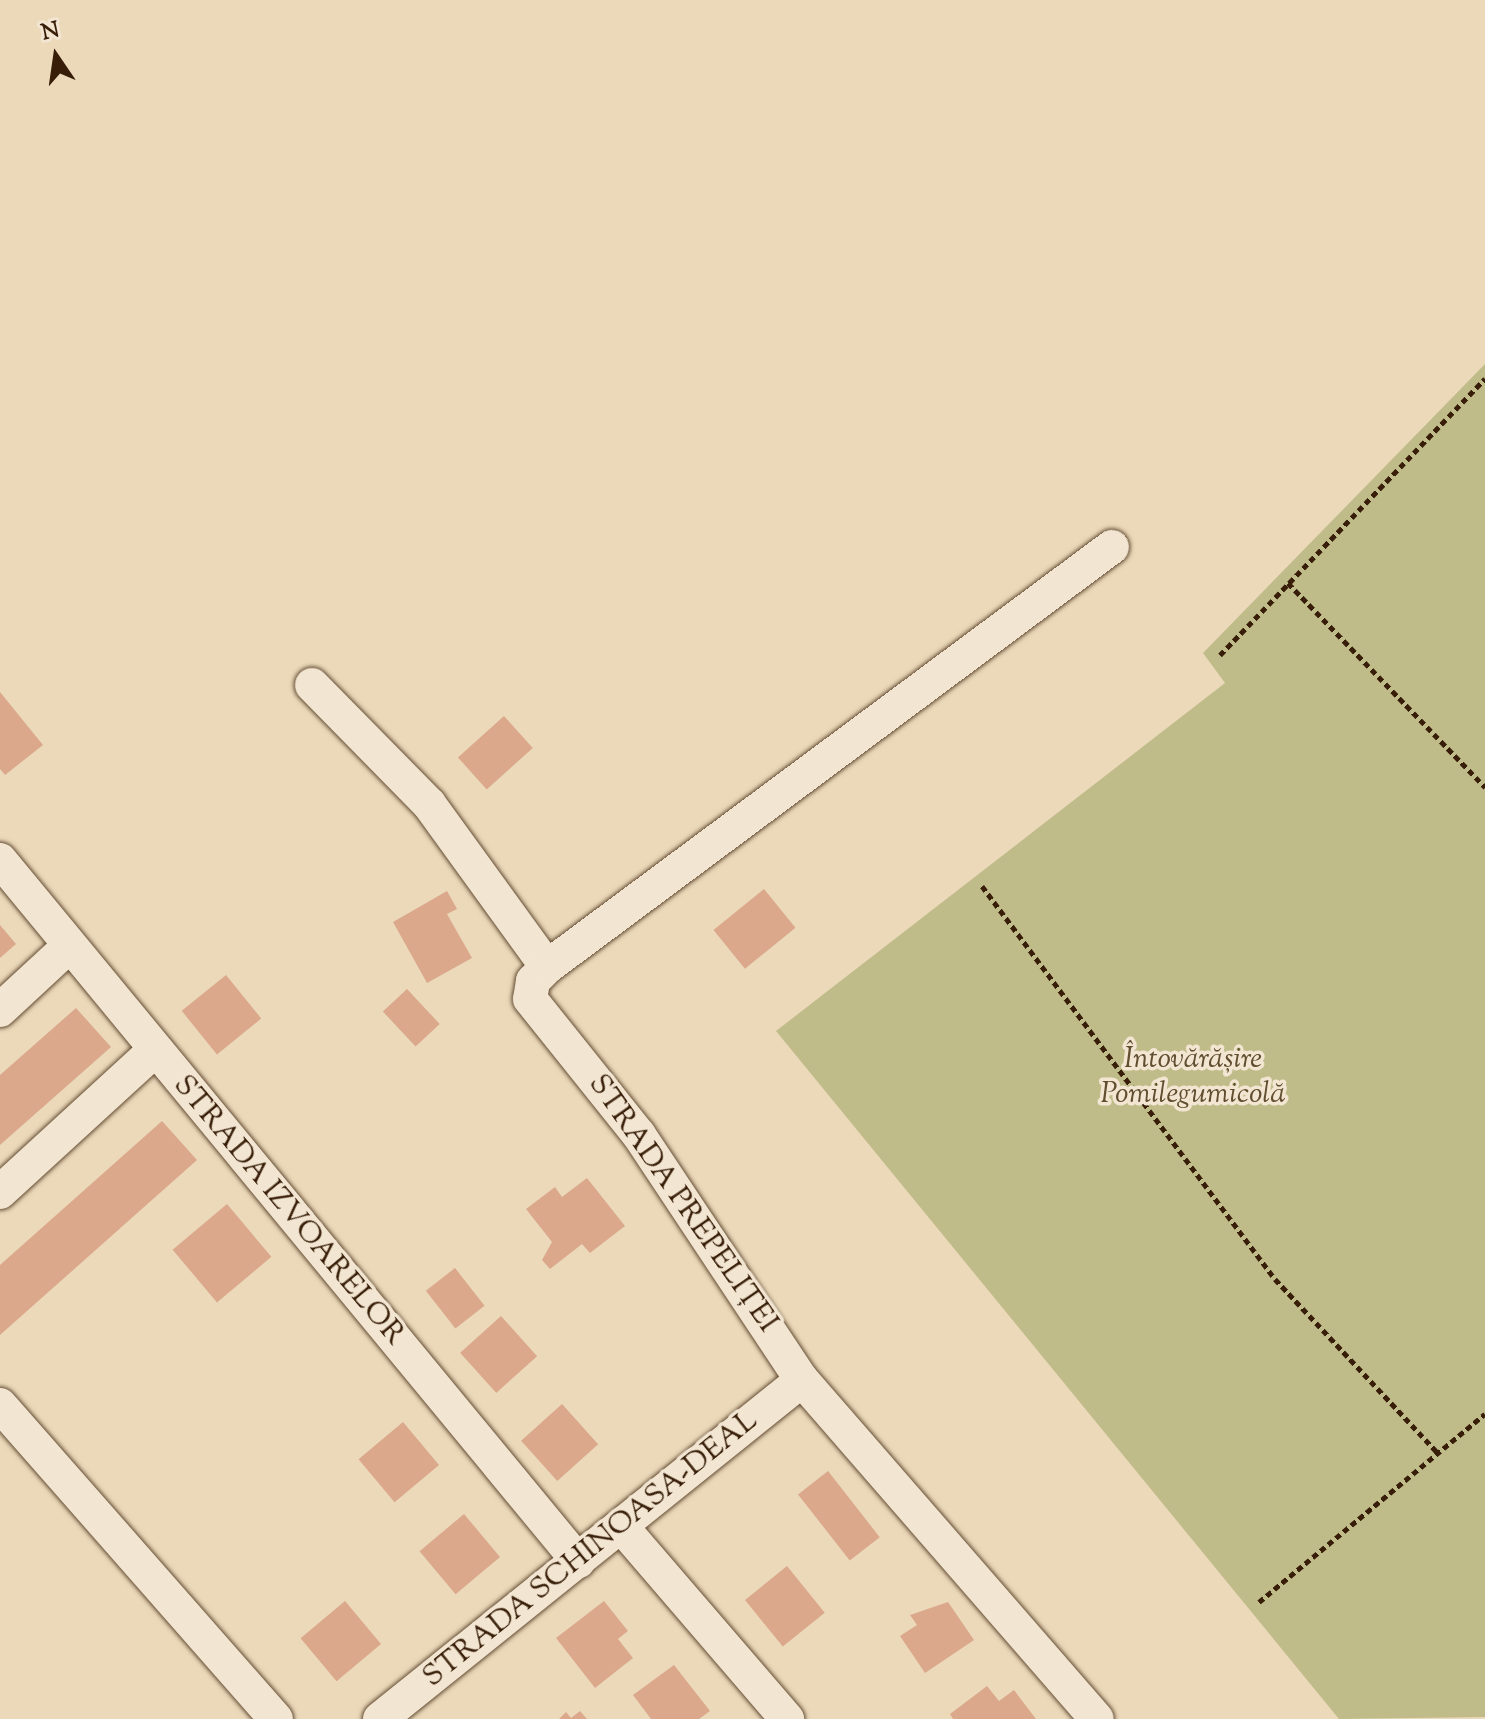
<!DOCTYPE html>
<meta charset="utf-8">
<style>
body{margin:0}
#map{position:relative;width:1485px;height:1719px;overflow:hidden;background:#ebd9ba;font-family:"Sorts Mill Goudy",serif}
div>[style]{position:absolute}
[style*='--x']{left:calc(var(--x)*1px);top:calc(var(--y)*1px);width:calc(var(--w)*1px);rotate:calc(var(--a)*1deg)}
.green>*{inset:0;background:#c0bc8a}
.building>*{inset:0;background:#dba88c;transform-origin:0 0}
.path>*{height:5px;margin-top:-2.5px;transform-origin:0;background:repeating-linear-gradient(90deg,#381e08 0 6px,transparent 0 10px)}
.roads{filter:drop-shadow(0 0 2px #654d34) drop-shadow(0 0 2px #654d34)}
.minor>*{height:34px;margin:-17px;padding:0 17px;transform-origin:17px;border-radius:17px;background:#f2e6d2}
span{translate:-50% -50%;white-space:nowrap;text-align:center;line-height:1.15;-webkit-text-stroke:7px #f2e6d2;paint-order:stroke}
.park-label{font-size:30px;color:#614d2f;font-style:italic}
.street-label{font-size:30px;color:#381e08}
.north{position:absolute;left:16px;top:16px;width:80px;height:80px;-webkit-text-stroke:6px #f2e6d2;paint-order:stroke;rotate:347deg;font-size:22px;font-weight:700;line-height:32px;text-align:center;color:#381e08}
.north::after{content:'';display:block;margin:auto;width:28px;height:36px;background:#381e08;clip-path:polygon(50% 0,100% 100%,50% 72%,0 100%)}
</style>
<div id="map">
<div class="green">
<i style="clip-path:polygon(1485px 364px,1485px 1717px,1339px 1719px,776px 1031px,1225px 683px,1203px 653px)"></i>
</div>
<div class="building">
<i style="clip-path:polygon(0 692px,43px 745px,5px 775px,0 769px)"></i>
<i style="left:504px;top:716px;width:43px;height:62px;rotate:48deg"></i>
<i style="left:764px;top:889px;width:50px;height:65px;rotate:51deg"></i>
<i style="clip-path:polygon(447px 891px,457px 909px,447px 914px,472px 958px,427px 983px,393px 922px)"></i>
<i style="clip-path:polygon(0 925px,16px 944px,0 958px)"></i>
<i style="left:226px;top:975px;width:56px;height:57px;rotate:51deg"></i>
<i style="left:407px;top:989px;width:48px;height:33px;rotate:47deg"></i>
<i style="clip-path:polygon(76px 1008px,111px 1047px,0 1145px,0 1075px)"></i>
<i style="clip-path:polygon(162px 1121px,197px 1160px,0 1335px,0 1265px)"></i>
<i style="clip-path:polygon(587px 1178px,625px 1226px,590px 1253px,582px 1244px,550px 1269px,542px 1260px,552px 1242px,526px 1209px,555px 1187px,562px 1197px)"></i>
<i style="left:227px;top:1204px;width:69px;height:71px;rotate:50deg"></i>
<i style="left:455px;top:1268px;width:48px;height:37px;rotate:52deg"></i>
<i style="left:501px;top:1316px;width:54px;height:55px;rotate:48deg"></i>
<i style="left:562px;top:1404px;width:54px;height:55px;rotate:48deg"></i>
<i style="left:403px;top:1422px;width:56px;height:58px;rotate:50deg"></i>
<i style="left:828px;top:1471px;width:84px;height:38px;rotate:52deg"></i>
<i style="left:464px;top:1514px;width:56px;height:58px;rotate:50deg"></i>
<i style="left:787px;top:1566px;width:60px;height:54px;rotate:51deg"></i>
<i style="left:345px;top:1601px;width:56px;height:58px;rotate:50deg"></i>
<i style="clip-path:polygon(604px 1601px,628px 1631px,618px 1639px,633px 1658px,595px 1688px,556px 1638px)"></i>
<i style="clip-path:polygon(948px 1602px,974px 1640px,925px 1673px,900px 1636px,917px 1625px,910px 1615px)"></i>
<i style="clip-path:polygon(674px 1665px,710px 1711px,699px 1719px,651px 1719px,633px 1695px)"></i>
<i style="clip-path:polygon(987px 1686px,999px 1701px,1014px 1690px,1036px 1719px,953px 1719px,950px 1714px)"></i>
<i style="clip-path:polygon(580px 1711px,587px 1719px,559px 1719px,566px 1712px,571px 1718px)"></i>
</div>
<div class="path">
<i style="--x:1288;--y:583;--w:284;--a:46"></i>
<i style="--x:1220;--y:655;--w:383;--a:-46.2"></i>
<i style="--x:982;--y:886;--w:490;--a:53.3"></i>
<i style="--x:1275;--y:1279;--w:238;--a:46.9"></i>
<i style="--x:1259;--y:1602;--w:294;--a:-39.8"></i>
</div>
<div class="roads">
<div class="minor">
<i style="--x:312;--y:685;--w:167;--a:45.5"></i>
<i style="--x:429;--y:804;--w:201;--a:54.1"></i>
<i style="--x:547;--y:967;--w:20;--a:135"></i>
<i style="--x:533;--y:981;--w:18;--a:99"></i>
<i style="--x:530;--y:999;--w:174;--a:51.3"></i>
<i style="--x:639;--y:1135;--w:294;--a:56.4"></i>
<i style="--x:802;--y:1380;--w:449;--a:49"></i>
<i style="--x:0;--y:860;--w:909;--a:50.49"></i>
<i style="--x:547;--y:967;--w:704;--a:-36.63"></i>
<i style="--x:0;--y:1010;--w:94;--a:-42.8"></i>
<i style="--x:0;--y:1192;--w:210;--a:-42.5"></i>
<i style="--x:0;--y:1405;--w:418;--a:48.7"></i>
<i style="--x:621;--y:1526;--w:255;--a:49.3"></i>
<i style="--x:380;--y:1719;--w:541;--a:-38.78"></i>
</div>
</div>
<div class="park-label">
<span style="left:1193px;top:1077px">Întovărășire<br>Pomilegumicolă</span>
</div>
<div class="street-label">
<span style="left:682px;top:1204px;rotate:55deg">STRADA PREPELIȚEI</span>
<span style="left:288px;top:1211px;rotate:50deg">STRADA IZVOARELOR</span>
<span style="left:591px;top:1550px;rotate:-39deg">STRADA SCHINOASA-DEAL</span>
</div>
<div class="north">N</div>
</div>
